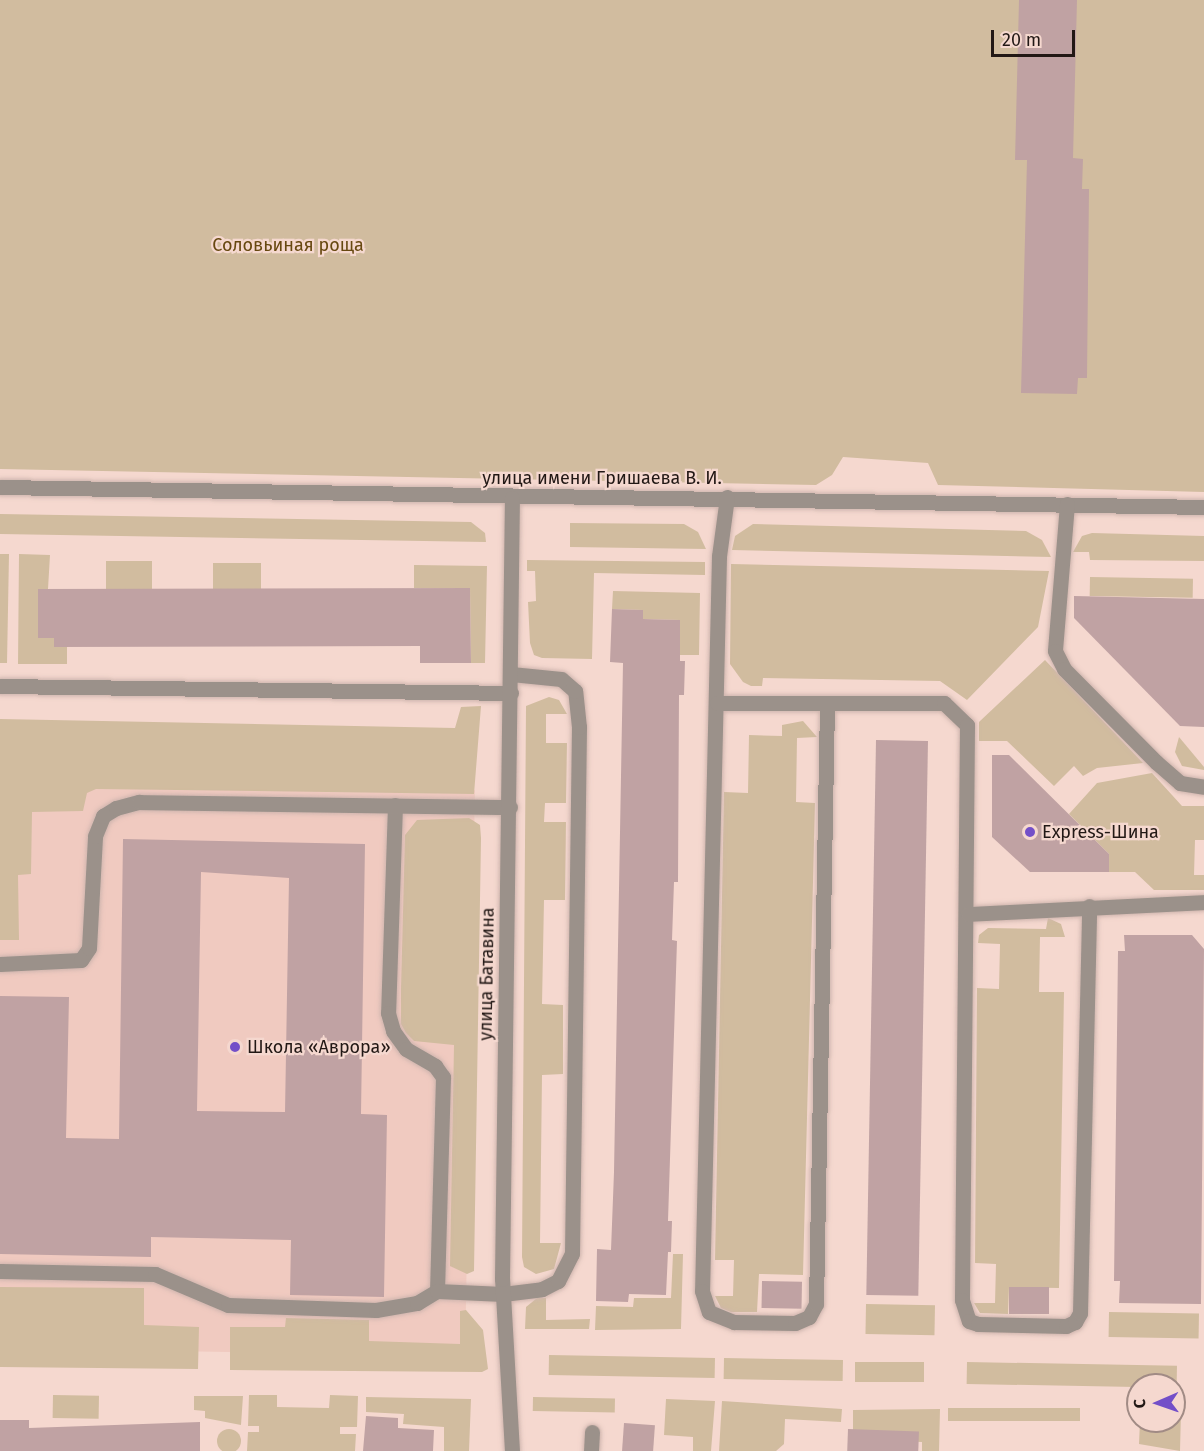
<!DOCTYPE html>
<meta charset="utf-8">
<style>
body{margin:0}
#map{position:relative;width:1204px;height:1451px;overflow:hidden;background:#f5d8cf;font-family:"Fira Sans",sans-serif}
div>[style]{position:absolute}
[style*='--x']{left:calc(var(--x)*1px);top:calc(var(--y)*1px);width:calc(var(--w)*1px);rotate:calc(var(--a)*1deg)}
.built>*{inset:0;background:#f0cac0;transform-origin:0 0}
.green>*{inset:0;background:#d1bc9f;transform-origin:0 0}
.round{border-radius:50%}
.building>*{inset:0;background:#c0a2a3;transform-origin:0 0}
.roads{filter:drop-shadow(0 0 2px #cfb5ae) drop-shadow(0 0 2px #cfb5ae)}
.minor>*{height:15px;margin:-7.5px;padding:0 7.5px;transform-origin:7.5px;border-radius:7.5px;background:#9b918a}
.dots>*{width:16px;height:16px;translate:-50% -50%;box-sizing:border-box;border:3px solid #f5d8cf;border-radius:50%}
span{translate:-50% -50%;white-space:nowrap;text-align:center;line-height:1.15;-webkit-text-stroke:4.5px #f5d8cf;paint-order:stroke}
.park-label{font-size:18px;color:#674810}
.street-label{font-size:18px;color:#221815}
.poi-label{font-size:18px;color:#221815}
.left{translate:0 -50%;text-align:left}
.north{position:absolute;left:1126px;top:1373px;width:60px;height:60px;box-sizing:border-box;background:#f5d8cf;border:2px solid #a18b85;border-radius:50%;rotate:268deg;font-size:16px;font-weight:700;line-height:24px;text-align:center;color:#221815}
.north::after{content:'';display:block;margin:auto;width:21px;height:27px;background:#734fc8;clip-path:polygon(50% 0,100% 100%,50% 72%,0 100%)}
.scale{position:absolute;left:991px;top:30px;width:84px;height:27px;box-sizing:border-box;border:3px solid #221815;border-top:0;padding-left:8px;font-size:18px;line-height:21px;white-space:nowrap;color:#221815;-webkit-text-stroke:4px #f5d8cf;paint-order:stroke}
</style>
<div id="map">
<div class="built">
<i style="left:0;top:782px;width:475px;height:566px;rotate:1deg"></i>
</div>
<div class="green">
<i style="clip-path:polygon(0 0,1204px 0,1204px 492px,938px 485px,928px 463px,843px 457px,832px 475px,816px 485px,0 469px)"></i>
<i style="clip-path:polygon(0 514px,471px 522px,485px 533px,486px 542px,0 534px)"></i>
<i style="clip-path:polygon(570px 523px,684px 524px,698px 532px,706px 549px,570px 547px)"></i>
<i style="clip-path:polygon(753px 524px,1026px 531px,1042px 540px,1051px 557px,732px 550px,735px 536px)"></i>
<i style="clip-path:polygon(1092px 533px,1204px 536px,1204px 561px,1090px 560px,1089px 552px,1073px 552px,1082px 536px)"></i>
<i style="clip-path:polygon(0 554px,9px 554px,7px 663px,0 663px)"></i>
<i style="clip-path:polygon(19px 554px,50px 555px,48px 589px,38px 590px,38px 638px,54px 638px,54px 647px,67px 647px,67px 664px,18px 664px)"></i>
<i style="clip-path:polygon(527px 560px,705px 562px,705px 575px,594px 573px,592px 659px,542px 658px,534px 655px,530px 643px,528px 602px,536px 601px,535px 571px,527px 571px)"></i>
<i style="left:106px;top:561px;width:46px;height:28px"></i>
<i style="left:213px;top:563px;width:48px;height:26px"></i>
<i style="clip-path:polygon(731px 564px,1049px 571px,1038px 627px,967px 700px,940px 681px,763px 678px,762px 686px,751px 686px,743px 682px,730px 664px)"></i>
<i style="clip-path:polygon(414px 565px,487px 566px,485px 663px,471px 663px,470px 588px,414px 588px)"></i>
<i style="left:1090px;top:577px;width:103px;height:19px;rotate:1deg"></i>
<i style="clip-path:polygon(613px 591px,700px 593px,699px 655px,680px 655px,680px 620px,643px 619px,643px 610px,612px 609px)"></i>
<i style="clip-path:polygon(1045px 660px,1143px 763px,1097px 768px,1083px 776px,1074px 766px,1054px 786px,1007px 741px,979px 741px,979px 722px)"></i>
<i style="clip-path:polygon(549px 697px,559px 700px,567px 714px,546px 714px,546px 743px,567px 743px,566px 803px,545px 803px,544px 822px,566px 822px,565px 900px,544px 900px,542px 1004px,563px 1005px,563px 1074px,542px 1075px,540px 1243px,561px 1243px,554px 1269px,536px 1274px,524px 1267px,522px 1257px,526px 706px)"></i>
<i style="clip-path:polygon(481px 706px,474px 794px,96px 789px,87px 793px,83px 811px,32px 812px,31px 874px,18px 875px,19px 940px,0 940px,0 719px,455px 728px,461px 707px)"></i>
<i style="clip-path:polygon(803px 721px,817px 737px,797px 738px,796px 802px,815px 803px,803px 1275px,759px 1274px,757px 1312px,731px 1312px,721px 1308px,715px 1296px,733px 1296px,734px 1260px,715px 1260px,724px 792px,748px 793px,749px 735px,782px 736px,782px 725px)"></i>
<i style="clip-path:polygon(1179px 737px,1204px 767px,1204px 770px,1182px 766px,1175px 752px)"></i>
<i style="clip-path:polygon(1152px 773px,1182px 806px,1204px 806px,1204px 840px,1195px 840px,1194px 875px,1204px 875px,1204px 890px,1154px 890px,1135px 872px,1109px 872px,1109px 854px,1069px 814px,1097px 783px)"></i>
<i style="clip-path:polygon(469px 818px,480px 825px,481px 838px,474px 1271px,467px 1274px,450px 1266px,454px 1045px,414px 1041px,406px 1033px,401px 1024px,401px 989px,405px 835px,417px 820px)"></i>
<i style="clip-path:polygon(1048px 918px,1061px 924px,1065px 937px,1040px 937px,1039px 992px,1064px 992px,1059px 1288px,1009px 1287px,1008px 1314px,980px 1313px,974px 1303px,995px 1303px,996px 1264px,975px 1263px,977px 988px,999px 989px,1000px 944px,978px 943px,979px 935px,988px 928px,1046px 929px)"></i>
<i style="clip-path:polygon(673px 1254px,683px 1254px,681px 1329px,595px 1330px,596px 1306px,633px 1307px,634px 1298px,671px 1298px)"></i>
<i style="clip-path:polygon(0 1287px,144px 1288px,144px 1325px,199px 1327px,198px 1369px,0 1367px)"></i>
<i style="clip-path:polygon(537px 1298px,546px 1298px,546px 1320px,590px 1319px,589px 1329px,525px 1329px,526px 1307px)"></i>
<i style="left:866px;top:1304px;width:69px;height:30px;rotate:1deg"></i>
<i style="clip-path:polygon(466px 1310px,483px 1330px,488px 1369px,482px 1372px,230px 1370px,230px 1327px,285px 1327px,286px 1318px,369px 1320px,369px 1341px,460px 1344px,460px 1311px)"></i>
<i style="left:1109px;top:1312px;width:90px;height:25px;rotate:1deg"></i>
<i style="left:549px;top:1355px;width:166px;height:20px;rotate:1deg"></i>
<i style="left:724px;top:1358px;width:119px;height:21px;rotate:1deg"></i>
<i style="left:855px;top:1362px;width:69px;height:20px"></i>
<i style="left:967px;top:1362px;width:210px;height:22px;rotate:1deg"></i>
<i style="left:53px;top:1395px;width:46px;height:23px;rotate:1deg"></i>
<i style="clip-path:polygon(249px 1395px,277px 1395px,277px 1407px,329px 1408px,330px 1395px,358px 1396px,357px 1427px,340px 1427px,340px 1434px,356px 1434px,355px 1451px,247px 1451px,248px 1432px,259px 1432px,259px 1426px,248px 1426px)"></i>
<i style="clip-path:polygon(194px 1396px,243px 1396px,241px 1425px,205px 1418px,205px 1411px,194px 1410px)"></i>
<i style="clip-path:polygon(366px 1397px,471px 1399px,469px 1451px,444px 1451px,444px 1427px,403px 1424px,404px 1414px,366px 1412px)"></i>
<i style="left:533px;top:1397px;width:82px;height:14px;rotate:1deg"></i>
<i style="clip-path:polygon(666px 1399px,715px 1401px,711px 1451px,693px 1451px,693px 1437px,664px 1435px)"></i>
<i style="clip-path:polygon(722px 1401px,842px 1409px,841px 1422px,785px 1419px,784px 1444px,776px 1451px,719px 1451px)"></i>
<i style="left:948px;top:1408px;width:132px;height:13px"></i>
<i style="clip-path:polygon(940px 1409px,939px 1451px,922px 1451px,922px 1442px,898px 1441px,853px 1430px,853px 1410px)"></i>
<i style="clip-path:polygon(1174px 1411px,1181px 1411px,1180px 1451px,1139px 1444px,1140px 1421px,1174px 1421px)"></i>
<i class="round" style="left:217px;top:1429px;width:24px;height:24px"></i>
</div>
<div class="building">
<i style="clip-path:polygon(1019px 0,1077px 0,1073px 158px,1083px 159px,1082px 189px,1089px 189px,1087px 378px,1078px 378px,1077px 394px,1021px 393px,1027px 160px,1015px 160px)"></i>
<i style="clip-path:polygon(470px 588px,471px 663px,420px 663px,420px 646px,54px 647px,54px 638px,38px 638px,38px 589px)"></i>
<i style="clip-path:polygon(1074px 596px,1204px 599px,1204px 727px,1180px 726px,1074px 618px)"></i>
<i style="clip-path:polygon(612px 609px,643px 610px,643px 619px,680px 620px,680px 661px,685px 661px,684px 695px,679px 695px,678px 882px,674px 882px,672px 940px,677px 941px,668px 1221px,672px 1221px,671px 1252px,668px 1252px,666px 1295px,629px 1294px,628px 1302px,596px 1301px,597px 1249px,611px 1250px,614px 1172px,623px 663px,610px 662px)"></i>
<i style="left:876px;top:740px;width:52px;height:555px;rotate:1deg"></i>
<i style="clip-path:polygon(992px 755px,1009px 755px,1109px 854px,1109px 872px,1030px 872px,992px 837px)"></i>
<i style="clip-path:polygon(evenodd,123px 839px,365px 844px,361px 1114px,387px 1115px,384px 1297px,290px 1295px,291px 1240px,151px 1237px,151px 1257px,0 1254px,0 996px,69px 997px,66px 1138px,119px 1139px,123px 839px,201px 872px,289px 878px,285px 1112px,197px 1111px,201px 872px)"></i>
<i style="clip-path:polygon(1124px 935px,1192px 935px,1204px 949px,1201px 1304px,1119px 1303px,1120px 1281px,1114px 1281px,1118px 951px,1125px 951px)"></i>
<i style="left:762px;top:1281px;width:40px;height:27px;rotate:1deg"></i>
<i style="left:1009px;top:1287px;width:40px;height:27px"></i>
<i style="clip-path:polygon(366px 1416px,398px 1418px,398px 1428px,434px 1430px,433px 1451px,363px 1451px)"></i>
<i style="clip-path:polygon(0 1420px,29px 1420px,29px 1428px,200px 1422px,200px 1451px,0 1451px)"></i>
<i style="left:624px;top:1423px;width:31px;height:28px;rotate:4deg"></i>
<i style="left:848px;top:1429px;width:71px;height:22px;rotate:2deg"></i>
</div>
<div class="roads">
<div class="minor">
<i style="--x:0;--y:487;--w:1204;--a:0.95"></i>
<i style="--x:727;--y:497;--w:60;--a:97.7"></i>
<i style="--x:719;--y:556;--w:735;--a:91.32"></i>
<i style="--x:702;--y:1291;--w:22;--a:72"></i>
<i style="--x:709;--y:1312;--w:27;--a:22"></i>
<i style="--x:734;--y:1322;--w:61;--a:0.9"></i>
<i style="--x:795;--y:1323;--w:15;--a:-23"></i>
<i style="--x:809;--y:1317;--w:15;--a:-62"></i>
<i style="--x:816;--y:1304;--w:599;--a:-88.95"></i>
<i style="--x:1067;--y:504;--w:147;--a:94.7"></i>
<i style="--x:1055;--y:651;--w:20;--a:63"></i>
<i style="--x:1064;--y:669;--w:131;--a:45.3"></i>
<i style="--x:1156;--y:762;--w:32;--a:41"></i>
<i style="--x:1180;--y:783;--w:24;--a:9"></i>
<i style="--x:0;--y:686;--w:511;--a:0.78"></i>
<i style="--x:717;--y:703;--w:227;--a:0"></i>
<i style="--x:944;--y:703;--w:32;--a:44"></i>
<i style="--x:967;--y:725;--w:575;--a:90.5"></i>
<i style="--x:962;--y:1300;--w:22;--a:72"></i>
<i style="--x:969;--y:1321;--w:9;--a:18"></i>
<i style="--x:978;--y:1324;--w:88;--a:1.3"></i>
<i style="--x:1066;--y:1326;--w:10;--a:-24"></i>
<i style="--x:1075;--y:1322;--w:10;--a:-61"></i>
<i style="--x:1080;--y:1313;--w:407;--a:-88.7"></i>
<i style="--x:395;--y:805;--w:208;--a:91.9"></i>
<i style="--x:388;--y:1013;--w:19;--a:74"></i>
<i style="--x:393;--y:1031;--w:22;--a:54"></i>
<i style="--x:406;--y:1049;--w:34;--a:30"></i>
<i style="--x:435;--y:1066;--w:14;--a:54"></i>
<i style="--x:443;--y:1077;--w:214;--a:91.6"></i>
<i style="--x:968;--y:914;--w:236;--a:-2.9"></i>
<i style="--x:0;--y:964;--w:81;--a:-2.8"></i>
<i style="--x:81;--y:960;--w:14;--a:-56"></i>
<i style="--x:89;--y:948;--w:112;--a:-86.9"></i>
<i style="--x:95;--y:836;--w:22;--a:-68"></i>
<i style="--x:103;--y:816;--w:15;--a:-32"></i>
<i style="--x:116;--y:808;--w:24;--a:-15"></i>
<i style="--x:139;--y:802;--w:371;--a:0.8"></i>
<i style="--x:0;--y:1271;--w:155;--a:1.1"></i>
<i style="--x:155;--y:1274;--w:79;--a:23"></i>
<i style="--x:228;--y:1305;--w:148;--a:1.9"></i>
<i style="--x:376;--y:1310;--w:42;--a:-9.7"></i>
<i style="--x:417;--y:1303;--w:23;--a:-31"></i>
<i style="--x:437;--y:1291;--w:66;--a:2.6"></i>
<i style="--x:503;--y:1294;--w:39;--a:-7"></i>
<i style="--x:542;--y:1289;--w:18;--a:-27"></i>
<i style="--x:558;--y:1281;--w:30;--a:-63"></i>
<i style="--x:572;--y:1254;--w:527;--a:-89.24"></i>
<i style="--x:579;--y:727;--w:36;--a:-96"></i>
<i style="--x:575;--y:691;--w:18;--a:-139"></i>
<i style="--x:561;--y:679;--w:50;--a:-174.3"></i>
<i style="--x:512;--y:1451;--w:172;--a:-93.3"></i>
<i style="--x:502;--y:1279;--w:781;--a:-89.27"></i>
<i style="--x:591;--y:1451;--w:19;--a:-87"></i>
</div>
</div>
<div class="dots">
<i style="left:1030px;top:832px;background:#734fc8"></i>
<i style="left:235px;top:1047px;background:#734fc8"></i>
</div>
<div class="park-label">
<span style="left:288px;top:245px">Соловьиная роща</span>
</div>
<div class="street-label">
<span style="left:602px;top:478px">улица имени Гришаева В. И.</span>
<span style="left:487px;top:974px;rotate:-89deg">улица Батавина</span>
</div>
<div class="poi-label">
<span class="left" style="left:1042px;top:832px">Express-Шина</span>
<span class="left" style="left:247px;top:1047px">Школа «Аврора»</span>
</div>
<div class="north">С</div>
<div class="scale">20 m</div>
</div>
